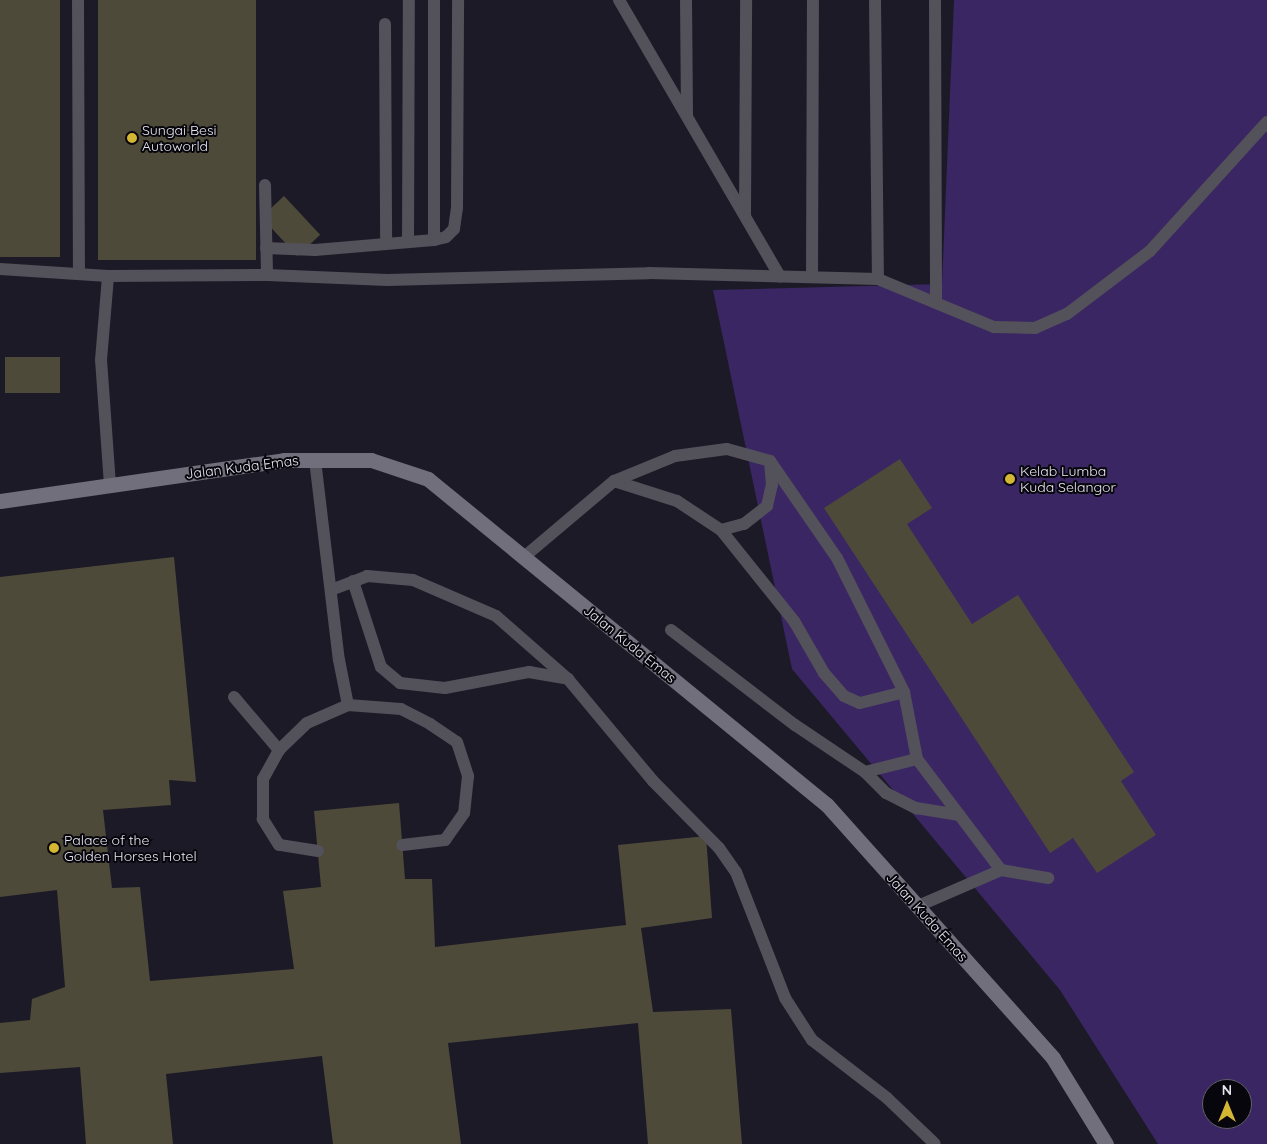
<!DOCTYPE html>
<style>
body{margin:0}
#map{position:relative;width:1267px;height:1144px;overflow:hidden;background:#1d1a28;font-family:Quicksand,sans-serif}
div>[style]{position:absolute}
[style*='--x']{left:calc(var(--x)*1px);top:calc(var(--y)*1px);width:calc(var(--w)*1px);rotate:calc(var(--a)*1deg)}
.green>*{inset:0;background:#3a2663}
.building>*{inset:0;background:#4e4a39;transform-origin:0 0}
.lane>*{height:12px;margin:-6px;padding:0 6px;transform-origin:6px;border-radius:6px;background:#535159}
.secondary>*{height:15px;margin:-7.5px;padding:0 7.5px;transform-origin:7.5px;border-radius:7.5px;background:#716f7b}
.dots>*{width:14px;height:14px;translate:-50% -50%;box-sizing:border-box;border:2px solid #07060c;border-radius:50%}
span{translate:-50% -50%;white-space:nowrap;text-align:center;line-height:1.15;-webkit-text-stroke:4px #07060c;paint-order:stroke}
.poi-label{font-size:14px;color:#e7e5ef}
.left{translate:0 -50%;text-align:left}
.street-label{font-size:14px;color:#e7e5ef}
.north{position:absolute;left:1202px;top:1079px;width:50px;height:50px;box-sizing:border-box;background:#07060c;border:1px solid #615f67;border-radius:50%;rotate:0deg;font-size:14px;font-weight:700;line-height:20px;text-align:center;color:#e7e5ef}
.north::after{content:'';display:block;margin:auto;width:18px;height:22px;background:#d4b635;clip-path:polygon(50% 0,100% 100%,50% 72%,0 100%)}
</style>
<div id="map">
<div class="green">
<i style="clip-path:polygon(evenodd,954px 0,1267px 0,1267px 1144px,1158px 1144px,1060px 990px,792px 669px,713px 290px,942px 284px,954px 0,1212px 1089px,1242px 1089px,1242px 1119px,1212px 1119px,1212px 1089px)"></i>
</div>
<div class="building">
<i style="left:0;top:0;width:60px;height:257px"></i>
<i style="left:98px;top:0;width:158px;height:260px"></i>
<i style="left:284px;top:196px;width:53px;height:31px;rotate:47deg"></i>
<i style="left:5px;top:357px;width:55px;height:36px"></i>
<i style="clip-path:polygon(900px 459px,932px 508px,907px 524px,972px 624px,1018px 595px,1134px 772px,1121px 781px,1156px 835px,1097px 873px,1073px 838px,1050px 853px,824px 508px)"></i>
<i style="clip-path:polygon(174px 557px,196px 782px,169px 780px,171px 805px,103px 810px,112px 888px,140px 887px,150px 981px,294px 969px,283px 891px,321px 887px,314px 811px,399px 803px,405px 879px,432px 879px,435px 947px,626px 925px,618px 845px,706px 836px,712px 918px,641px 928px,653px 1012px,731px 1009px,742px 1144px,648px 1144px,638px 1023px,448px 1043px,461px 1144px,333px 1144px,322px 1056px,166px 1074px,173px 1144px,86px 1144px,80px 1067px,0 1073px,0 1023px,30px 1020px,32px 999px,65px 987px,57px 890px,0 897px,0 577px)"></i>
</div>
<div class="lane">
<i style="--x:78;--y:0;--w:274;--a:89.8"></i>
<i style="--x:434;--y:0;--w:240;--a:90"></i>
<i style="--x:619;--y:0;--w:320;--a:59.8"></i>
<i style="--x:686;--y:0;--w:115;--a:89.5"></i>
<i style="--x:875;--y:0;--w:279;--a:89.4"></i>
<i style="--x:935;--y:0;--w:301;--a:89.8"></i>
<i style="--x:385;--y:24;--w:219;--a:89.7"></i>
<i style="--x:265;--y:185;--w:90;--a:88.7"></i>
<i style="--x:745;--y:215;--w:215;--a:-89.7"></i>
<i style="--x:408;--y:242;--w:242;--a:-89.8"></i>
<i style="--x:266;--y:248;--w:49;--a:2.3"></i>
<i style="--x:315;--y:250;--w:119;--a:-4.8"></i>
<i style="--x:434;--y:240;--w:12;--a:-14"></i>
<i style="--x:446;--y:237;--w:11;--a:-45"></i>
<i style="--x:454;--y:229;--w:21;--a:-82"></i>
<i style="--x:457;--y:208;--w:208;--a:-89.7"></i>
<i style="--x:0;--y:269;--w:108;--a:3.7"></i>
<i style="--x:812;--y:277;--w:277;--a:-89.8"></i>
<i style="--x:315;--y:460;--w:201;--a:83.2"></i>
<i style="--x:339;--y:660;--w:46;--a:78.7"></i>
<i style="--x:348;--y:705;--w:53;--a:4.3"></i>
<i style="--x:401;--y:709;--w:33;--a:27"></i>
<i style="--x:430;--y:724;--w:32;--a:34"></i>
<i style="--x:457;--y:742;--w:36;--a:72"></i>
<i style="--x:468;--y:776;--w:37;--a:96"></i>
<i style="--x:464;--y:813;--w:33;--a:125"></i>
<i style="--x:445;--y:840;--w:43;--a:173.4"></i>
<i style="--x:614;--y:481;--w:66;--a:17.6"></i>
<i style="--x:677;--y:501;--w:53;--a:33.4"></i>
<i style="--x:721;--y:530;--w:117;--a:51.3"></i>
<i style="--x:794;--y:621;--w:60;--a:60"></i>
<i style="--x:824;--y:673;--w:30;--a:49"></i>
<i style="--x:844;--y:696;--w:17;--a:24"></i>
<i style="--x:860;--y:703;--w:45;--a:-14"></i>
<i style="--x:110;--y:485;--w:125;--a:-94.1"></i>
<i style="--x:101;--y:360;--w:84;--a:-85.2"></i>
<i style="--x:108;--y:276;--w:159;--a:-0.4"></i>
<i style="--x:267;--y:275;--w:120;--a:2.4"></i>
<i style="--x:387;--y:280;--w:262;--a:-1.5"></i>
<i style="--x:649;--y:273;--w:229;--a:1.5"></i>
<i style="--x:878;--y:279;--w:126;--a:22.5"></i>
<i style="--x:994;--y:327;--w:41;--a:1.4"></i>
<i style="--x:1035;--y:328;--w:35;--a:-24"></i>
<i style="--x:1067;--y:314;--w:104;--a:-37.2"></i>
<i style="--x:1150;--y:251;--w:174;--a:-47.8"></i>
<i style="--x:721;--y:530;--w:24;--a:-15"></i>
<i style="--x:744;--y:524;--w:29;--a:-38"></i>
<i style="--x:767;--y:506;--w:22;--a:-77"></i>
<i style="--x:772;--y:485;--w:23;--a:-95"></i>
<i style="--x:524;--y:557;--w:118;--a:-40.2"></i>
<i style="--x:614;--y:481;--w:66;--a:-22.3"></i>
<i style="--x:675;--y:456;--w:52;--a:-7.7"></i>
<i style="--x:727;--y:449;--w:45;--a:15.6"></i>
<i style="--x:770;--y:461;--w:118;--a:55.4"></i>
<i style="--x:837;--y:558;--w:150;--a:63.4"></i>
<i style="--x:904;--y:692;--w:68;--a:79"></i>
<i style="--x:917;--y:759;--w:139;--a:52.9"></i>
<i style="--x:1001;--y:870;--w:48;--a:9.7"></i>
<i style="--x:353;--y:581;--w:90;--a:72"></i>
<i style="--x:381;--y:667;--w:25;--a:40"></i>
<i style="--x:400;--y:683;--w:45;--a:6.3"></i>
<i style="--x:445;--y:688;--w:86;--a:-10.8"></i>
<i style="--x:529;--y:672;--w:40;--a:10"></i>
<i style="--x:331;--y:590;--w:39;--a:-21"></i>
<i style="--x:367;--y:576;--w:46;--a:5"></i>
<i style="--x:413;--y:580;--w:90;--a:23.4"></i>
<i style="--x:496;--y:616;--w:96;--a:41.2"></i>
<i style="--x:568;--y:679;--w:133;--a:50.2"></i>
<i style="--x:653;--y:781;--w:94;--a:45.4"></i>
<i style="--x:719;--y:848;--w:29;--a:55"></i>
<i style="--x:736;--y:872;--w:135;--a:68.7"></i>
<i style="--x:785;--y:998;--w:50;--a:57.3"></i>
<i style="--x:812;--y:1040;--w:95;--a:37.7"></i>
<i style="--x:887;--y:1098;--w:66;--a:43.8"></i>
<i style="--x:671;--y:630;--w:156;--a:37.5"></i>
<i style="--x:795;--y:725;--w:84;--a:33.9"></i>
<i style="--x:865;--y:772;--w:54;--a:-14"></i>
<i style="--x:234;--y:697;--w:70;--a:49.7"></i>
<i style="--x:865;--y:772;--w:30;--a:45"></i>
<i style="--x:886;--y:793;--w:34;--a:27"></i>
<i style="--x:916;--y:808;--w:44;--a:9.2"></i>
<i style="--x:318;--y:851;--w:39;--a:-171"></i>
<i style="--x:279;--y:845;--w:31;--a:-122"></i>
<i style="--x:263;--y:819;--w:40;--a:-90"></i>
<i style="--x:263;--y:779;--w:33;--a:-61"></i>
<i style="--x:279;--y:750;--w:39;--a:-44"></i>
<i style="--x:307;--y:723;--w:45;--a:-23.7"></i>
<i style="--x:918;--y:906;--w:90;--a:-23.4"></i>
</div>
<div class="secondary">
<i style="--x:0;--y:501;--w:287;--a:-8.2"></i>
<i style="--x:284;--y:460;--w:87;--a:0"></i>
<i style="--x:371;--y:460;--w:60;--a:18.4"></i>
<i style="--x:428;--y:479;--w:515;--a:39.25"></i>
<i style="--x:827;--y:805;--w:339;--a:48.2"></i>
<i style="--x:1053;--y:1058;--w:101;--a:58.4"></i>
</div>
<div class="dots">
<i style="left:132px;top:138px;background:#d4b635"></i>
<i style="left:1010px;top:479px;background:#d4b635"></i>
<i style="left:54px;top:848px;background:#d4b635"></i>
</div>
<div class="poi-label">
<span class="left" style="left:142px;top:138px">Sungai Besi<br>Autoworld</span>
<span class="left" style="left:1020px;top:479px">Kelab Lumba<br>Kuda Selangor</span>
<span class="left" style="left:64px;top:848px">Palace of the<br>Golden Horses Hotel</span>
</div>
<div class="street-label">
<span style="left:242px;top:467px;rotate:-7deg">Jalan Kuda Emas</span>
<span style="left:630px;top:644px;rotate:39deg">Jalan Kuda Emas</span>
<span style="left:927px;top:917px;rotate:48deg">Jalan Kuda Emas</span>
</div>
<div class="north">N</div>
</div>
